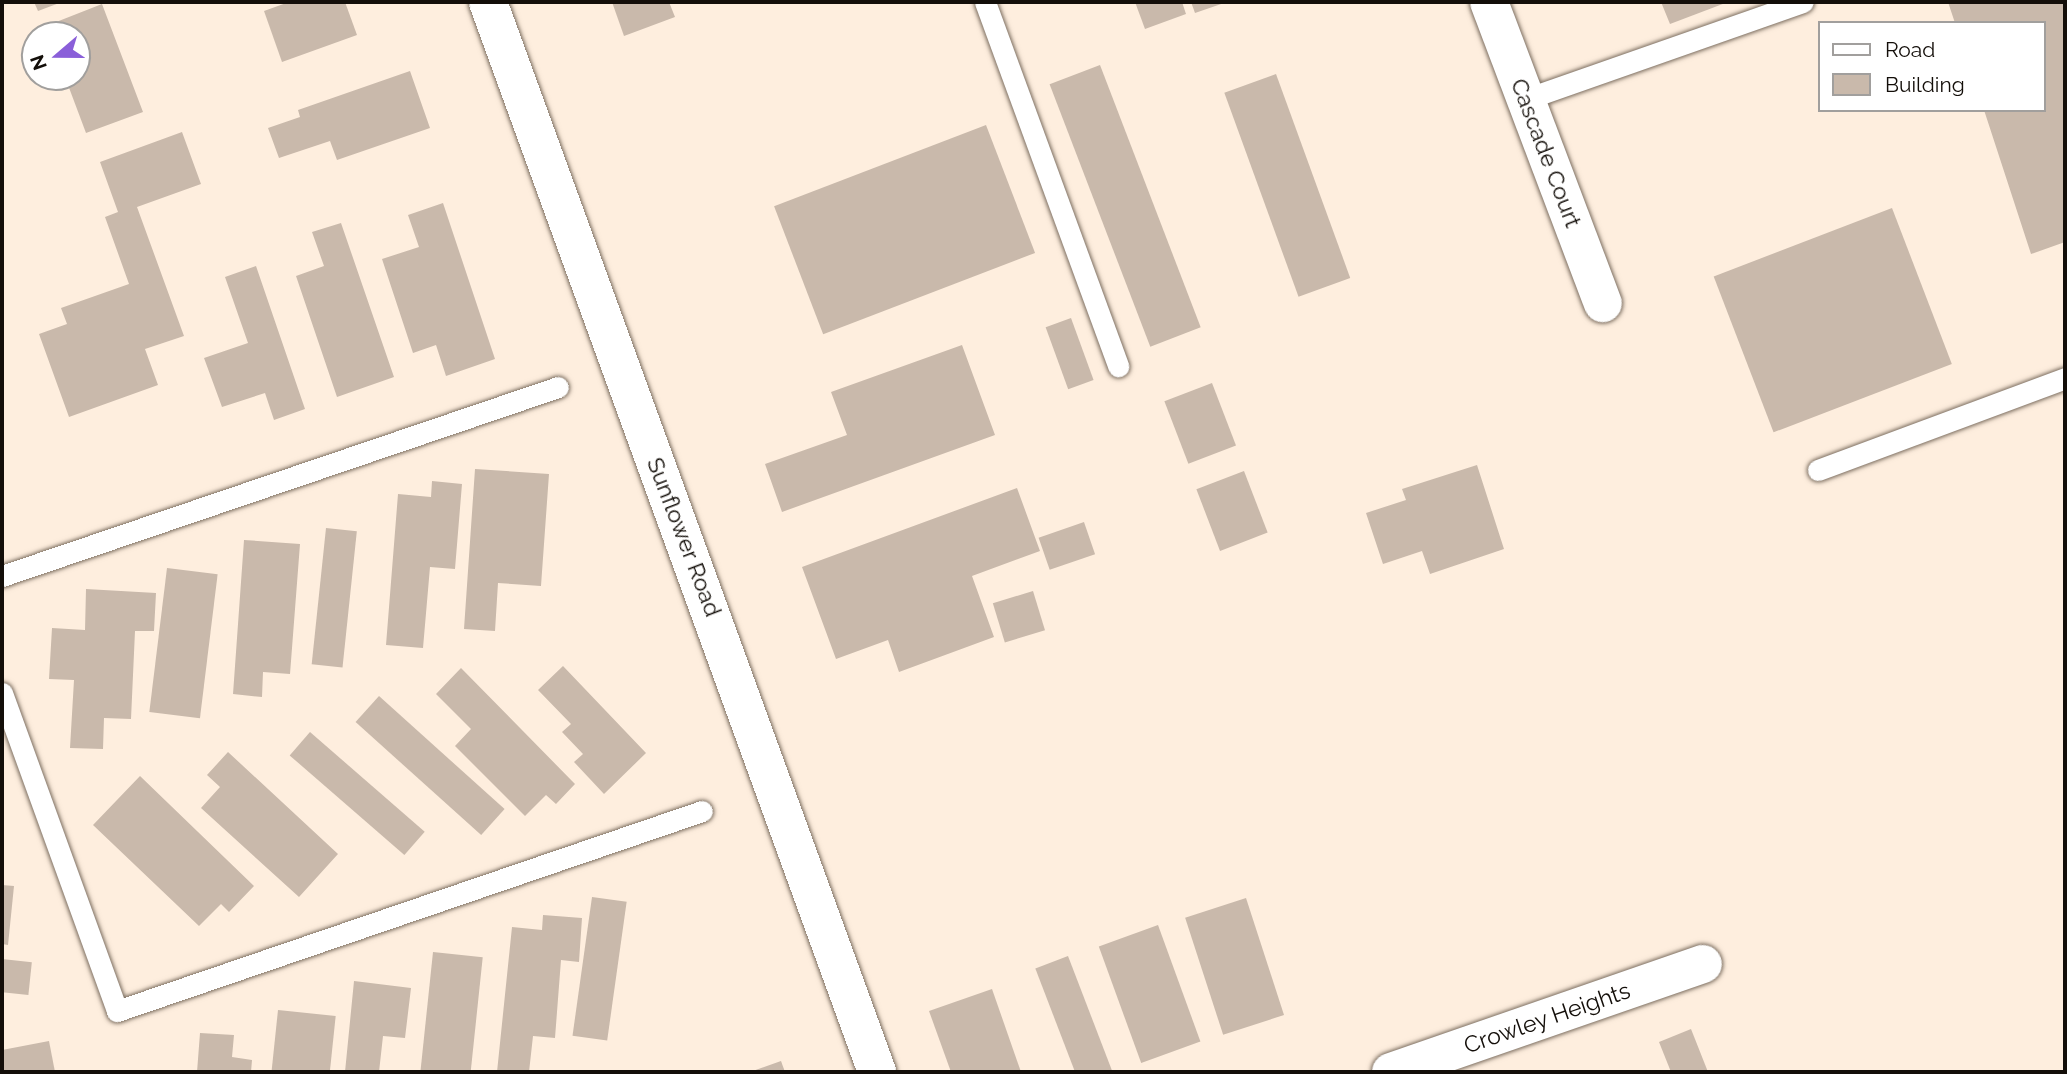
<!DOCTYPE html>
<style>
body{margin:0}
#map{position:relative;width:2067px;height:1074px;overflow:hidden;background:#feeede;font-family:Raleway,sans-serif}
div>[style]{position:absolute}
[style*='--x']{left:calc(var(--x)*1px);top:calc(var(--y)*1px);width:calc(var(--w)*1px);rotate:calc(var(--a)*1deg)}
.building>*{inset:0;background:#c9b9ab;transform-origin:0 0}
.roads{filter:drop-shadow(0 0 2px #7d6f61) drop-shadow(0 0 2px #7d6f61)}
.service>*{height:21px;margin:-10.5px;padding:0 10.5px;transform-origin:10.5px;border-radius:10.5px;background:#fff}
.minor>*{height:38px;margin:-19px;padding:0 19px;transform-origin:19px;border-radius:19px;background:#fff}
span{translate:-50% -50%;white-space:nowrap;text-align:center;line-height:1.15;-webkit-text-stroke:5px #fff;paint-order:stroke}
.street-label{font-size:23px;color:#130e09}
.frame{position:absolute;inset:0;border:4px solid #130e09;pointer-events:none}
.legend{position:absolute;left:1818px;top:21px;width:228px;height:91px;box-sizing:border-box;background:#fff;border:2px solid #a19f9d;margin:0;padding:9px 12px;list-style:none;font-size:21px;color:#130e09}
.legend li{display:flex;align-items:center;gap:14px;height:35px}
.legend b{width:35px;border:2px solid #a19f9d}
.north{position:absolute;left:21px;top:21px;width:70px;height:70px;box-sizing:border-box;background:#fff;border:2px solid #a19f9d;border-radius:50%;rotate:250deg;font-size:19px;font-weight:700;line-height:28px;text-align:center;color:#130e09}
.north::after{content:'';display:block;margin:auto;width:24px;height:32px;background:#8a5fd9;clip-path:polygon(50% 0,100% 100%,50% 72%,0 100%)}
</style>
<div id="map">
<div class="building">
<i style="clip-path:polygon(34px 2px,62px 2px,38px 11px)"></i>
<i style="clip-path:polygon(289px 2px,345px 2px,357px 35px,282px 62px,264px 11px)"></i>
<i style="clip-path:polygon(612px 2px,669px 2px,675px 17px,624px 36px)"></i>
<i style="clip-path:polygon(1135px 2px,1182px 2px,1186px 14px,1145px 29px)"></i>
<i style="clip-path:polygon(1191px 2px,1227px 2px,1195px 13px)"></i>
<i style="clip-path:polygon(1661px 2px,1728px 2px,1670px 24px)"></i>
<i style="clip-path:polygon(1948px 2px,2065px 2px,2065px 242px,2031px 254px,1984px 110px,2044px 110px,2044px 23px,1955px 23px)"></i>
<i style="clip-path:polygon(102px 4px,143px 112px,86px 133px,65px 77px,77px 77px,77px 35px,49px 35px,46px 26px)"></i>
<i style="left:1100px;top:65px;width:281px;height:54px;rotate:69deg"></i>
<i style="clip-path:polygon(410px 71px,430px 128px,337px 160px,330px 141px,279px 158px,268px 128px,300px 117px,298px 110px)"></i>
<i style="left:1276px;top:74px;width:217px;height:55px;rotate:70deg"></i>
<i style="left:986px;top:125px;width:137px;height:227px;rotate:69deg"></i>
<i style="clip-path:polygon(182px 132px,201px 184px,137px 207px,184px 336px,145px 349px,158px 385px,69px 417px,39px 334px,67px 324px,61px 308px,129px 284px,105px 217px,118px 212px,100px 162px)"></i>
<i style="clip-path:polygon(443px 203px,495px 359px,446px 376px,436px 345px,413px 353px,382px 259px,419px 247px,408px 215px)"></i>
<i style="left:1892px;top:208px;width:167px;height:191px;rotate:69deg"></i>
<i style="clip-path:polygon(341px 223px,394px 377px,337px 397px,296px 276px,324px 266px,312px 232px)"></i>
<i style="clip-path:polygon(256px 266px,305px 409px,274px 420px,265px 393px,222px 407px,204px 358px,248px 343px,225px 277px)"></i>
<i style="left:1071px;top:318px;width:66px;height:27px;rotate:70deg"></i>
<i style="clip-path:polygon(962px 345px,995px 435px,782px 512px,765px 464px,847px 435px,831px 392px)"></i>
<i style="left:1212px;top:383px;width:67px;height:51px;rotate:69deg"></i>
<i style="clip-path:polygon(1477px 465px,1504px 549px,1430px 574px,1422px 551px,1383px 564px,1366px 513px,1406px 500px,1402px 489px)"></i>
<i style="clip-path:polygon(475px 469px,549px 474px,541px 586px,498px 583px,495px 631px,464px 629px)"></i>
<i style="left:1244px;top:471px;width:66px;height:51px;rotate:69deg"></i>
<i style="clip-path:polygon(432px 481px,462px 484px,455px 569px,430px 567px,423px 648px,386px 645px,398px 494px,431px 497px)"></i>
<i style="clip-path:polygon(1017px 488px,1040px 551px,972px 576px,994px 637px,899px 672px,888px 640px,836px 659px,802px 567px)"></i>
<i style="left:1084px;top:522px;width:34px;height:48px;rotate:71deg"></i>
<i style="left:326px;top:528px;width:31px;height:137px;rotate:6deg"></i>
<i style="clip-path:polygon(244px 540px,300px 544px,290px 674px,263px 672px,262px 697px,233px 694px)"></i>
<i style="left:167px;top:568px;width:51px;height:145px;rotate:7deg"></i>
<i style="clip-path:polygon(86px 589px,156px 593px,154px 631px,135px 631px,131px 719px,104px 718px,103px 749px,70px 748px,74px 680px,49px 679px,52px 628px,85px 630px)"></i>
<i style="left:1033px;top:591px;width:41px;height:42px;rotate:73deg"></i>
<i style="clip-path:polygon(563px 666px,646px 753px,604px 794px,574px 762px,583px 754px,562px 732px,571px 724px,538px 690px)"></i>
<i style="clip-path:polygon(461px 668px,575px 784px,556px 804px,546px 795px,525px 816px,455px 746px,471px 729px,436px 694px)"></i>
<i style="left:379px;top:696px;width:169px;height:35px;rotate:42deg"></i>
<i style="left:310px;top:732px;width:152px;height:31px;rotate:41deg"></i>
<i style="clip-path:polygon(228px 752px,338px 854px,299px 897px,201px 808px,220px 787px,207px 775px)"></i>
<i style="clip-path:polygon(140px 776px,254px 886px,229px 912px,221px 904px,199px 926px,93px 825px)"></i>
<i style="clip-path:polygon(2px 885px,14px 886px,8px 945px,2px 944px)"></i>
<i style="left:592px;top:897px;width:35px;height:140px;rotate:8deg"></i>
<i style="left:1246px;top:898px;width:123px;height:64px;rotate:72deg"></i>
<i style="clip-path:polygon(543px 915px,582px 918px,579px 962px,561px 960px,555px 1038px,533px 1036px,529px 1072px,497px 1072px,512px 927px,542px 930px)"></i>
<i style="left:1158px;top:925px;width:124px;height:63px;rotate:70deg"></i>
<i style="left:433px;top:952px;width:50px;height:121px;rotate:6deg"></i>
<i style="left:1068px;top:956px;width:124px;height:35px;rotate:69deg"></i>
<i style="left:2px;top:959px;width:30px;height:33px;rotate:6deg"></i>
<i style="clip-path:polygon(354px 981px,411px 988px,405px 1038px,383px 1036px,379px 1072px,345px 1072px)"></i>
<i style="clip-path:polygon(992px 989px,1021px 1072px,951px 1072px,929px 1011px)"></i>
<i style="left:278px;top:1010px;width:58px;height:62px;rotate:6deg"></i>
<i style="clip-path:polygon(1691px 1029px,1708px 1072px,1671px 1072px,1659px 1042px)"></i>
<i style="clip-path:polygon(200px 1033px,234px 1035px,232px 1057px,252px 1060px,251px 1072px,197px 1072px)"></i>
<i style="clip-path:polygon(49px 1041px,55px 1072px,2px 1072px,2px 1050px)"></i>
<i style="clip-path:polygon(781px 1061px,785px 1072px,750px 1072px)"></i>
</div>
<div class="roads">
<div class="service">
<i style="--x:985;--y:2;--w:388;--a:69.9"></i>
<i style="--x:1526;--y:99;--w:293;--a:-19.3"></i>
<i style="--x:1818;--y:470;--w:264;--a:-20.4"></i>
<i style="--x:2;--y:576;--w:587;--a:-18.77"></i>
<i style="--x:2;--y:693;--w:338;--a:70.1"></i>
<i style="--x:117;--y:1011;--w:618;--a:-18.87"></i>
</div>
<div class="minor">
<i style="--x:488;--y:2;--w:1139;--a:70.02"></i>
<i style="--x:1489;--y:2;--w:322;--a:69.3"></i>
<i style="--x:1391;--y:1072;--w:330;--a:-19.1"></i>
</div>
</div>
<div class="street-label">
<span style="left:1546px;top:153px;rotate:69deg">Cascade Court</span>
<span style="left:684px;top:537px;rotate:69deg">Sunflower Road</span>
<span style="left:1547px;top:1018px;rotate:-19deg">Crowley Heights</span>
</div>
<div class="frame"></div>
<ul class="legend">
<li><b style="height:9px;background:#fff"></b>Road</li>
<li><b style="height:19px;background:#c9b9ab"></b>Building</li>
</ul>
<div class="north">N</div>
</div>
